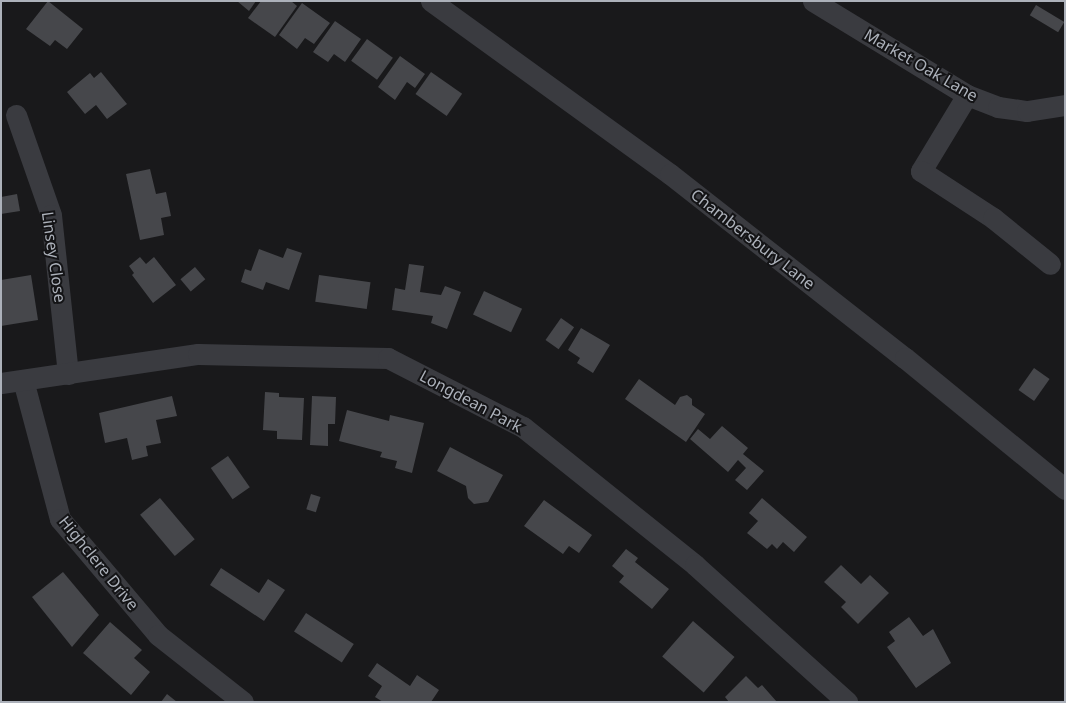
<!DOCTYPE html>
<style>
body{margin:0}
#map{position:relative;width:1066px;height:703px;overflow:hidden;background:#19191b;font-family:"Noto Sans",sans-serif}
div>[style]{position:absolute}
[style*='--x']{left:calc(var(--x)*1px);top:calc(var(--y)*1px);width:calc(var(--w)*1px);rotate:calc(var(--a)*1deg)}
.building>*{inset:0;background:#46474b;transform-origin:0 0}
.minor>*{height:21px;margin:-10.5px;padding:0 10.5px;transform-origin:10.5px;border-radius:10.5px;background:#3a3b40}
span{translate:-50% -50%;white-space:nowrap;text-align:center;line-height:1.15;-webkit-text-stroke:4px #141416;paint-order:stroke}
.street-label{font-size:16px;color:#acb1ba}
.frame{position:absolute;inset:0;border:2px solid #acb1ba;pointer-events:none}
</style>
<div id="map">
<div class="building">
<i style="clip-path:polygon(48px 1px,83px 29px,67px 49px,55px 40px,50px 46px,26px 29px)"></i>
<i style="clip-path:polygon(237px 1px,256px 1px,249px 11px)"></i>
<i style="clip-path:polygon(261px 1px,291px 1px,297px 6px,275px 37px,248px 18px)"></i>
<i style="clip-path:polygon(302px 3px,330px 23px,314px 44px,305px 38px,297px 49px,279px 35px)"></i>
<i style="left:1036px;top:5px;width:33px;height:12px;rotate:31deg"></i>
<i style="clip-path:polygon(335px 21px,361px 39px,345px 62px,334px 54px,328px 62px,313px 52px)"></i>
<i style="left:367px;top:39px;width:32px;height:27px;rotate:36deg"></i>
<i style="clip-path:polygon(400px 56px,425px 74px,415px 88px,407px 82px,395px 100px,378px 87px)"></i>
<i style="clip-path:polygon(101px 72px,127px 104px,107px 119px,96px 105px,85px 114px,67px 92px,90px 73px,94px 78px)"></i>
<i style="left:431px;top:72px;width:38px;height:27px;rotate:35deg"></i>
<i style="clip-path:polygon(150px 169px,156px 194px,166px 192px,171px 216px,161px 218px,164px 235px,140px 240px,126px 174px)"></i>
<i style="clip-path:polygon(17px 194px,20px 211px,1px 214px,1px 197px)"></i>
<i style="clip-path:polygon(287px 248px,302px 253px,289px 290px,266px 282px,263px 290px,241px 282px,245px 269px,251px 271px,259px 249px,283px 258px)"></i>
<i style="clip-path:polygon(140px 257px,146px 264px,154px 257px,176px 285px,153px 303px,132px 275px,134px 273px,129px 266px)"></i>
<i style="clip-path:polygon(409px 264px,424px 266px,420px 292px,441px 295px,445px 286px,461px 292px,447px 329px,431px 323px,433px 316px,392px 310px,395px 288px,405px 290px)"></i>
<i style="left:195px;top:267px;width:16px;height:19px;rotate:50deg"></i>
<i style="clip-path:polygon(31px 275px,38px 320px,1px 326px,1px 280px)"></i>
<i style="left:319px;top:275px;width:52px;height:27px;rotate:8deg"></i>
<i style="left:484px;top:291px;width:42px;height:26px;rotate:25deg"></i>
<i style="left:561px;top:318px;width:16px;height:27px;rotate:35deg"></i>
<i style="clip-path:polygon(581px 328px,610px 345px,593px 373px,577px 363px,580px 358px,568px 350px)"></i>
<i style="left:1034px;top:368px;width:19px;height:27px;rotate:35deg"></i>
<i style="clip-path:polygon(639px 379px,675px 405px,680px 397px,687px 395px,692px 399px,692px 405px,705px 414px,686px 442px,625px 399px)"></i>
<i style="clip-path:polygon(265px 392px,279px 393px,279px 397px,304px 398px,302px 440px,277px 439px,277px 431px,263px 430px)"></i>
<i style="clip-path:polygon(172px 396px,177px 416px,156px 420px,161px 443px,146px 446px,148px 456px,132px 460px,127px 438px,105px 443px,99px 413px)"></i>
<i style="clip-path:polygon(312px 396px,336px 397px,335px 424px,328px 424px,328px 446px,310px 445px)"></i>
<i style="clip-path:polygon(347px 410px,389px 421px,390px 415px,424px 423px,412px 473px,395px 468px,397px 461px,380px 457px,382px 452px,339px 441px)"></i>
<i style="clip-path:polygon(722px 426px,748px 448px,743px 454px,764px 471px,747px 490px,735px 480px,746px 468px,738px 460px,728px 472px,690px 439px,698px 429px,710px 439px)"></i>
<i style="clip-path:polygon(450px 447px,503px 475px,488px 502px,474px 504px,468px 498px,466px 486px,437px 471px)"></i>
<i style="left:228px;top:456px;width:38px;height:21px;rotate:55deg"></i>
<i style="left:311px;top:494px;width:10px;height:16px;rotate:17deg"></i>
<i style="left:160px;top:498px;width:54px;height:26px;rotate:50deg"></i>
<i style="clip-path:polygon(762px 498px,807px 537px,794px 552px,783px 542px,777px 549px,772px 544px,767px 549px,747px 533px,758px 521px,749px 513px)"></i>
<i style="clip-path:polygon(544px 500px,592px 535px,579px 553px,569px 546px,563px 554px,524px 526px)"></i>
<i style="clip-path:polygon(626px 549px,638px 558px,635px 562px,669px 589px,652px 609px,619px 582px,624px 576px,612px 566px)"></i>
<i style="clip-path:polygon(841px 565px,861px 584px,870px 575px,889px 593px,858px 624px,841px 607px,846px 602px,824px 582px)"></i>
<i style="clip-path:polygon(221px 568px,259px 593px,268px 579px,285px 590px,264px 621px,210px 585px)"></i>
<i style="clip-path:polygon(63px 572px,99px 615px,72px 647px,32px 597px)"></i>
<i style="left:306px;top:613px;width:57px;height:22px;rotate:33deg"></i>
<i style="clip-path:polygon(909px 617px,923px 636px,933px 629px,951px 663px,916px 688px,887px 647px,895px 641px,889px 632px)"></i>
<i style="left:693px;top:621px;width:55px;height:47px;rotate:41deg"></i>
<i style="clip-path:polygon(110px 622px,142px 650px,134px 658px,150px 672px,131px 695px,83px 653px)"></i>
<i style="clip-path:polygon(377px 663px,410px 686px,417px 675px,439px 690px,431px 702px,383px 702px,375px 697px,382px 686px,368px 676px)"></i>
<i style="clip-path:polygon(746px 676px,758px 688px,762px 685px,777px 702px,729px 702px,725px 697px)"></i>
<i style="clip-path:polygon(167px 694px,177px 702px,161px 702px)"></i>
</div>
<div class="minor">
<i style="--x:431;--y:1;--w:295;--a:35.9"></i>
<i style="--x:670;--y:174;--w:298;--a:38.1"></i>
<i style="--x:905;--y:358;--w:207;--a:39.3"></i>
<i style="--x:813;--y:1;--w:180;--a:31.4"></i>
<i style="--x:967;--y:95;--w:33;--a:21"></i>
<i style="--x:998;--y:107;--w:29;--a:8"></i>
<i style="--x:1027;--y:111;--w:38;--a:-9"></i>
<i style="--x:967;--y:95;--w:89;--a:121.2"></i>
<i style="--x:921;--y:171;--w:86;--a:33.1"></i>
<i style="--x:993;--y:218;--w:73;--a:38.9"></i>
<i style="--x:16;--y:115;--w:106;--a:70.7"></i>
<i style="--x:51;--y:215;--w:160;--a:83.9"></i>
<i style="--x:23;--y:380;--w:144;--a:75.1"></i>
<i style="--x:60;--y:519;--w:152;--a:49.8"></i>
<i style="--x:158;--y:635;--w:108;--a:38.2"></i>
<i style="--x:1;--y:383;--w:199;--a:-8.4"></i>
<i style="--x:198;--y:354;--w:190;--a:1.2"></i>
<i style="--x:388;--y:358;--w:152;--a:27.1"></i>
<i style="--x:523;--y:427;--w:221;--a:38.7"></i>
<i style="--x:695;--y:565;--w:205;--a:42"></i>
</div>
<div class="street-label">
<span style="left:921px;top:65px;rotate:30deg">Market Oak Lane</span>
<span style="left:753px;top:239px;rotate:38deg">Chambersbury Lane</span>
<span style="left:54px;top:257px;rotate:82deg">Linsey Close</span>
<span style="left:471px;top:401px;rotate:28deg">Longdean Park</span>
<span style="left:99px;top:563px;rotate:51deg">Highclere Drive</span>
</div>
<div class="frame"></div>
</div>
